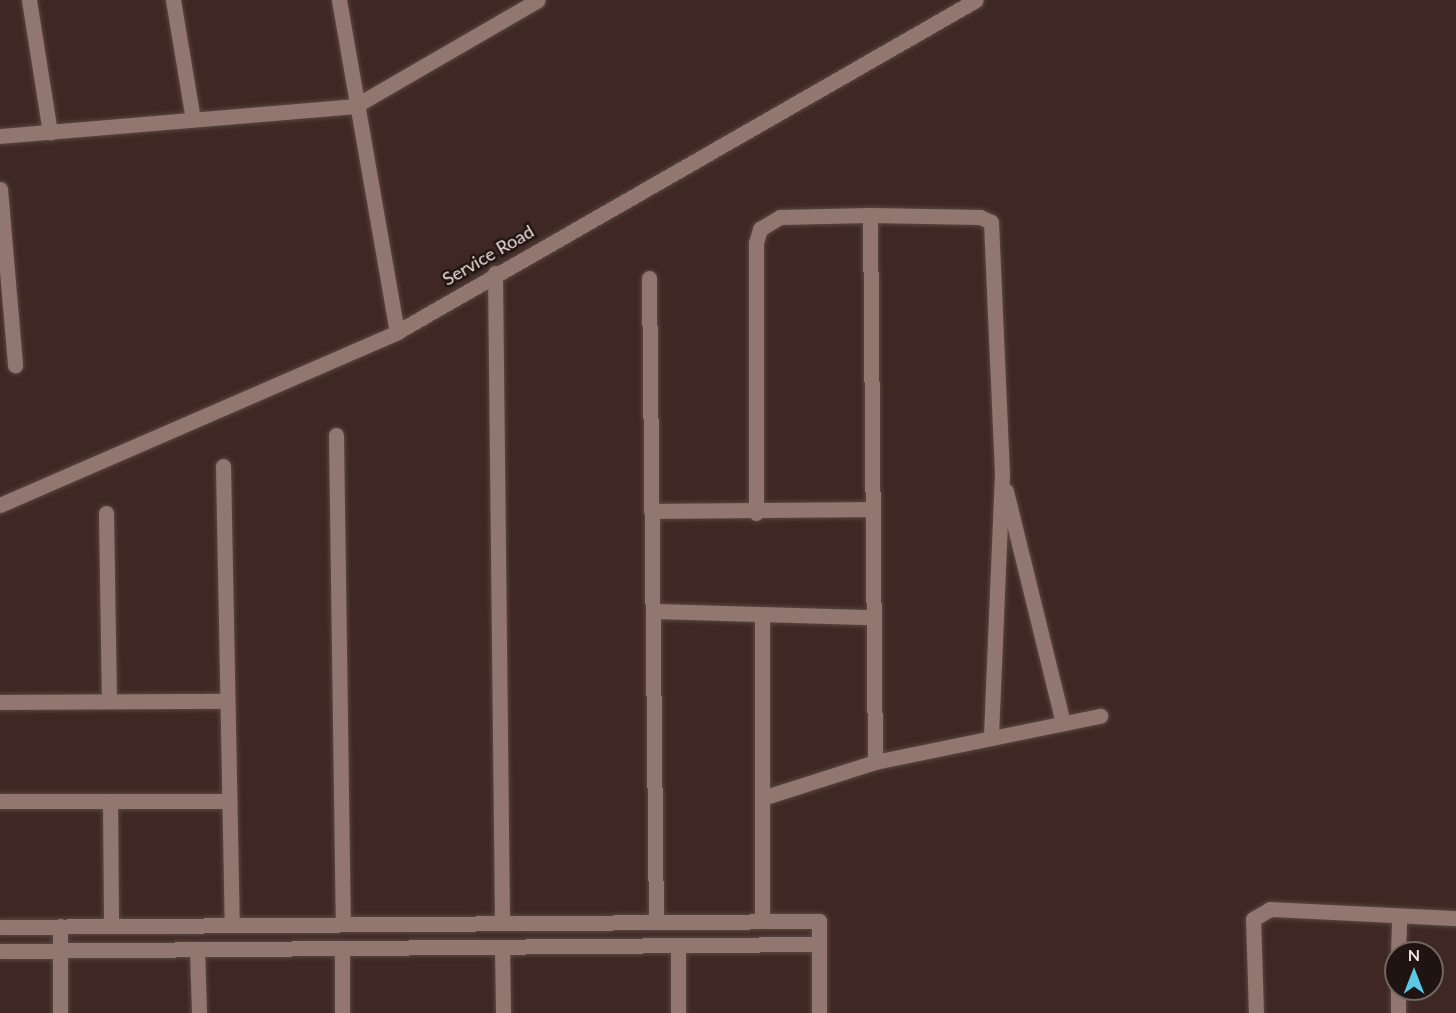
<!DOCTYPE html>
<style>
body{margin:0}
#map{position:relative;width:1456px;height:1013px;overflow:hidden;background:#3f2823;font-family:Lato,sans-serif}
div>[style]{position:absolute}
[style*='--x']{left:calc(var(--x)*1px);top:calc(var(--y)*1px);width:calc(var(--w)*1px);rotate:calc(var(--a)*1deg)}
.roads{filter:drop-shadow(0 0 2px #5a4642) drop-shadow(0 0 2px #5a4642)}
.minor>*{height:15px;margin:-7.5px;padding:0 7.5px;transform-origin:7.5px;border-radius:7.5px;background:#927670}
.tertiary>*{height:15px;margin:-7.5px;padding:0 7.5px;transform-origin:7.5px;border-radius:7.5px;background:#927670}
span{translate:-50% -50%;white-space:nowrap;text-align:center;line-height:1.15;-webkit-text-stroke:5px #1f1411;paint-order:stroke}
.street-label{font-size:18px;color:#f1e1dd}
.north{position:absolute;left:1384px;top:941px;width:60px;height:60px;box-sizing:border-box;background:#1f1411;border:2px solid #736663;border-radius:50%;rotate:0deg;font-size:16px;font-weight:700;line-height:24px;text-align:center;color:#f1e1dd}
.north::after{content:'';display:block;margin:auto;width:21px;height:27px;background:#5ac8e6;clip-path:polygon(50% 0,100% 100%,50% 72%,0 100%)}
</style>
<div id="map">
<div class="roads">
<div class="minor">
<i style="--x:29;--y:0;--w:134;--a:81"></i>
<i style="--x:173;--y:0;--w:121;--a:80.5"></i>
<i style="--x:339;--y:0;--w:337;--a:80.1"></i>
<i style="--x:0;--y:136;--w:356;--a:-4.8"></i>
<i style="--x:355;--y:106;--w:211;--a:-30.1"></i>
<i style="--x:0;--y:189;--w:177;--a:85.1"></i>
<i style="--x:870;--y:215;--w:547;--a:89.48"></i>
<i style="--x:495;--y:273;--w:650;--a:89.38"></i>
<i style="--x:649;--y:278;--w:643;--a:89.38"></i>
<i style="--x:336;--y:435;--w:489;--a:89.2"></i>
<i style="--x:223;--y:466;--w:459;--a:88.9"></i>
<i style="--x:1006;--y:491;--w:239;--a:76.2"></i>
<i style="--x:651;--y:511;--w:222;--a:-0.5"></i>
<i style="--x:106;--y:513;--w:188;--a:89.1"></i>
<i style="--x:756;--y:513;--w:270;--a:-90"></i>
<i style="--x:756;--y:243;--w:15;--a:-74"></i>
<i style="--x:760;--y:229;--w:23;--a:-31"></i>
<i style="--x:780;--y:217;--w:90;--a:-1.3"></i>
<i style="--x:870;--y:215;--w:110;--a:1"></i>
<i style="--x:980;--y:217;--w:12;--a:24"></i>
<i style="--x:991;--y:222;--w:251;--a:87.5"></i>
<i style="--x:1002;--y:473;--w:265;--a:92.4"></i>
<i style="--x:653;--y:611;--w:221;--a:1.6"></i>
<i style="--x:762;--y:617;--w:304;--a:90"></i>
<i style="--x:0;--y:702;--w:227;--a:-0.3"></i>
<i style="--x:762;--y:798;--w:119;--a:-17.7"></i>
<i style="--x:875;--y:762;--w:230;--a:-11.6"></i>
<i style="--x:0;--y:801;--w:229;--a:0"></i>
<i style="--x:110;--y:801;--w:125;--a:89.5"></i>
<i style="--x:60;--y:926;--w:87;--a:90"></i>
<i style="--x:0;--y:927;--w:819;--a:-0.42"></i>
<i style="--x:819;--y:921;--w:92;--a:90"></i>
<i style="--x:678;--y:945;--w:68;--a:90"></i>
<i style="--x:502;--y:947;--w:66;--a:89.1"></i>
<i style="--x:342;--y:948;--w:65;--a:90"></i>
<i style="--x:197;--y:949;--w:64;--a:88.2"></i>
<i style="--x:0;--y:951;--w:819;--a:-0.49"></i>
<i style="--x:1398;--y:953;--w:36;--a:-88"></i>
<i style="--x:1256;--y:1013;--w:94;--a:-91.8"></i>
<i style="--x:1253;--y:919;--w:20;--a:-30"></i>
<i style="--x:1270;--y:909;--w:186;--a:2.8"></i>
<i style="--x:1398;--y:1013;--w:24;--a:-90"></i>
</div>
<div class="tertiary">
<i style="--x:0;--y:505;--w:433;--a:-23.5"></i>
<i style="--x:397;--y:332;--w:667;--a:-29.83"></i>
</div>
</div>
<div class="street-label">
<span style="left:488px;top:255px;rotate:-30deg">Service Road</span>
</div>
<div class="north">N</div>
</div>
